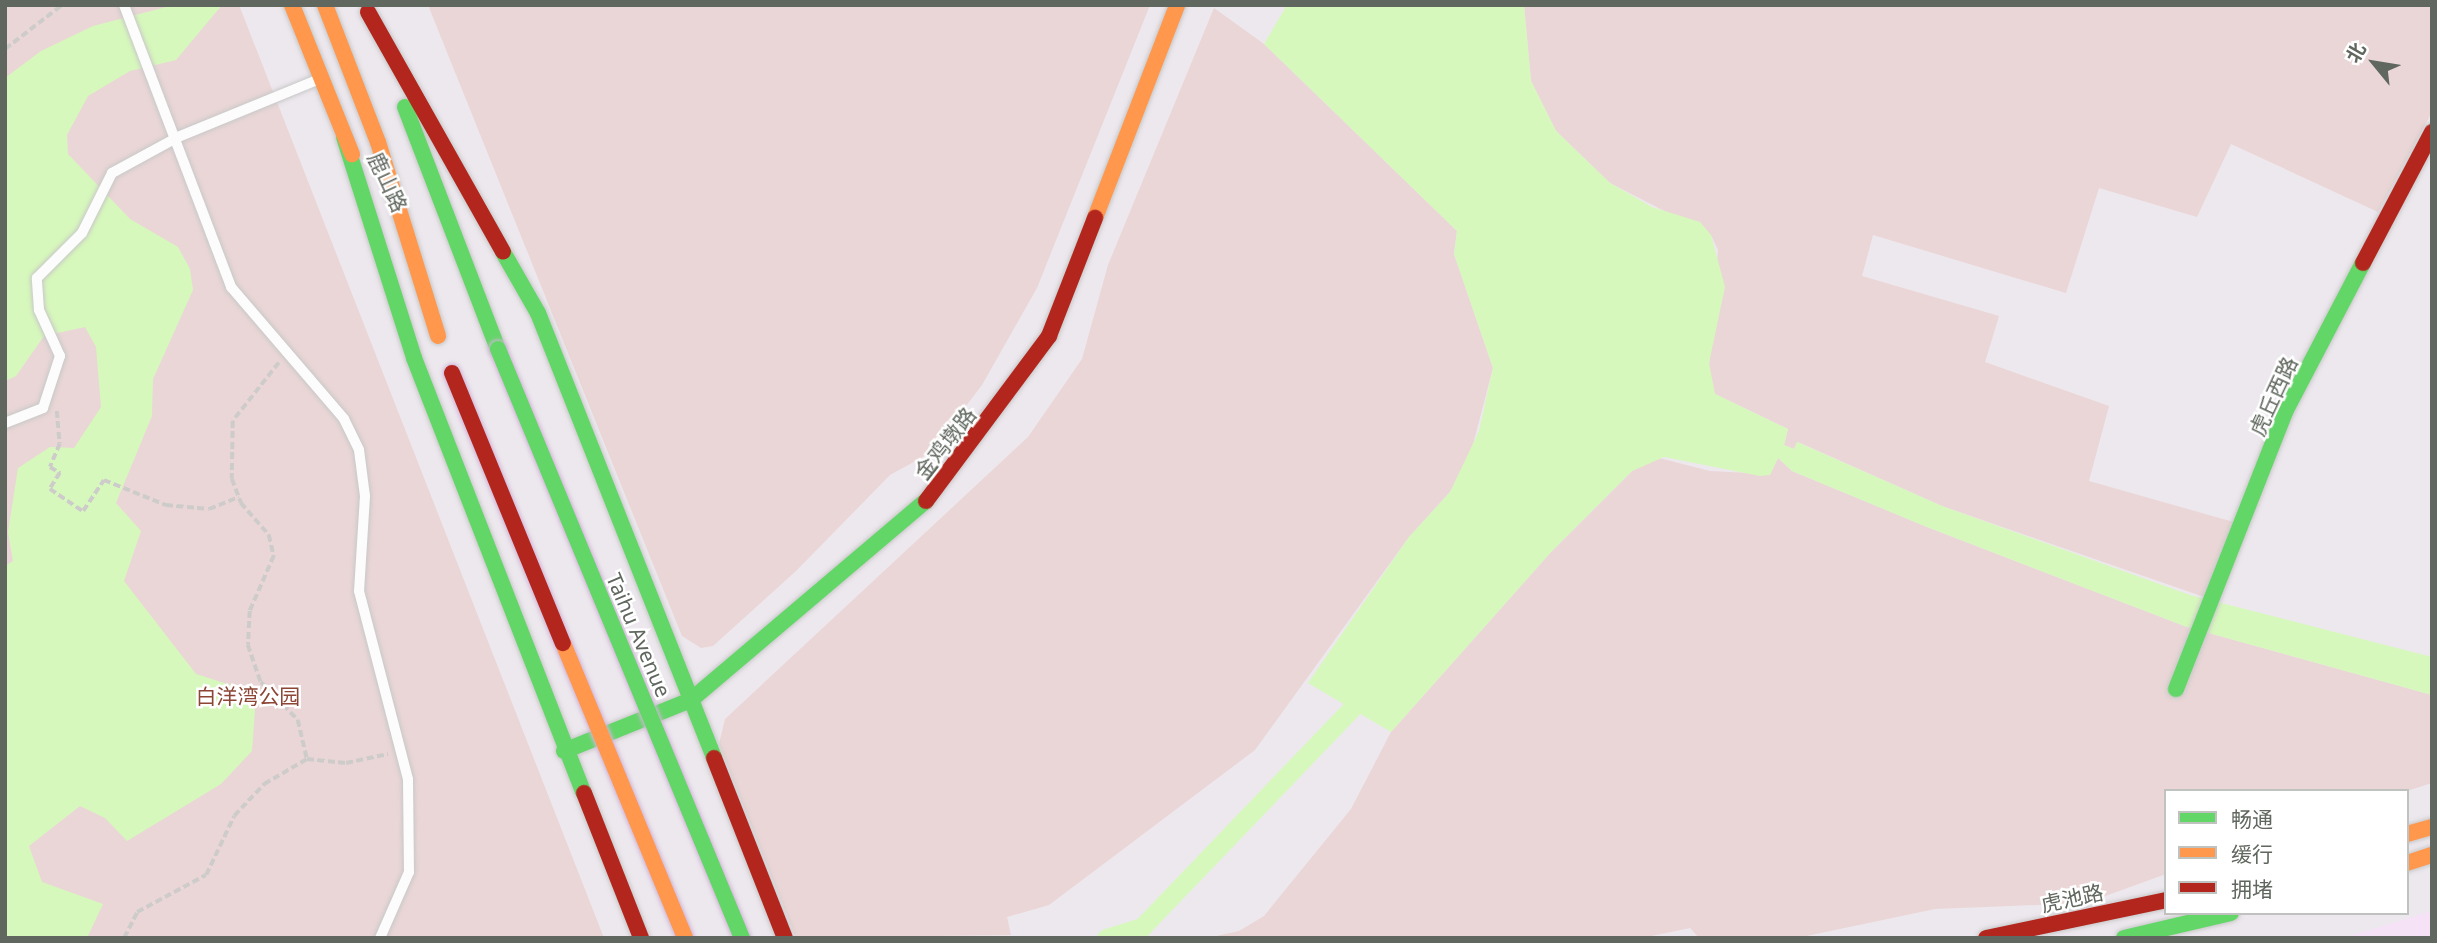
<!DOCTYPE html>
<meta charset="utf-8">
<style>
body{margin:0}
#map{position:relative;width:2437px;height:943px;overflow:hidden;background:#ede8ee;font-family:"Noto Sans","Noto Sans SC",sans-serif}
div>[style]{position:absolute}
[style*='--x']{left:calc(var(--x)*1px);top:calc(var(--y)*1px);width:calc(var(--w)*1px);rotate:calc(var(--a)*1deg)}
.commercial>*{inset:0;background:#f5e2f7}
.green>*{inset:0;background:#ead6d6}
.water>*{inset:0;background:#d7f8bc}
.canal>*{height:19px;margin:-9.5px;padding:0 9.5px;transform-origin:9.5px;border-radius:9.5px;background:#d7f8bc}
.path>*{height:3.5px;margin-top:-1.75px;transform-origin:0;background:repeating-linear-gradient(90deg,#ceccca 0 7px,transparent 0 10.5px)}
.roads{filter:drop-shadow(0 0 2px #c8c8c8) drop-shadow(0 0 2px #c8c8c8)}
.lane>*{height:10px;margin:-5px;padding:0 5px;transform-origin:5px;border-radius:5px;background:#fcfcfc}
.fast>*{height:16px;margin:-8px;padding:0 8px;transform-origin:8px;border-radius:8px;background:#63d668}
.slow>*{height:16px;margin:-8px;padding:0 8px;transform-origin:8px;border-radius:8px;background:#ff974d}
.jam>*{height:16px;margin:-8px;padding:0 8px;transform-origin:8px;border-radius:8px;background:#b3261e}
.bridges{filter:drop-shadow(0 0 2px #d1b6d6) drop-shadow(0 0 2px #d1b6d6)}
.fast-bridge>*{height:16px;margin:-8px;padding:0 8px;transform-origin:8px;border-radius:8px;background:#63d668}
.slow-bridge>*{height:16px;margin:-8px;padding:0 8px;transform-origin:8px;border-radius:8px;background:#ff974d}
.jam-bridge>*{height:16px;margin:-8px;padding:0 8px;transform-origin:8px;border-radius:8px;background:#b3261e}
span{translate:-50% -50%;white-space:nowrap;text-align:center;line-height:1.15;-webkit-text-stroke:5px #fff;paint-order:stroke}
.street-label{font-size:21px;color:#60675e}
.park-label{font-size:21px;color:#8d4536}
.frame{position:absolute;inset:0;border:7px solid #60675e;pointer-events:none}
.legend{position:absolute;left:2164px;top:789px;width:245px;height:126px;box-sizing:border-box;background:#fff;border:2px solid #bfc2bf;margin:0;padding:9px 12px;list-style:none;font-size:21px;color:#60675e}
.legend li{display:flex;align-items:center;gap:14px;height:35px}
.legend b{width:35px;border:2px solid #bfc2bf}
.north{position:absolute;left:2339px;top:28px;width:70px;height:70px;-webkit-text-stroke:5px #fff;paint-order:stroke;rotate:300deg;font-size:19px;font-weight:700;line-height:28px;text-align:center;color:#60675e}
.north::after{content:'';display:block;margin:auto;width:24px;height:32px;background:#60675e;clip-path:polygon(50% 0,100% 100%,50% 72%,0 100%)}
</style>
<div id="map">
<div class="commercial">
<i style="clip-path:polygon(2432px 911px,2432px 938px,2345px 938px,2350px 936px)"></i>
</div>
<div class="green">
<i style="clip-path:polygon(5px 5px,239px 5px,604px 938px,5px 938px)"></i>
<i style="clip-path:polygon(428px 5px,1150px 5px,1037px 288px,982px 385px,930px 453px,890px 475px,796px 571px,713px 646px,701px 648px,682px 636px)"></i>
<i style="clip-path:polygon(1524px 5px,2432px 5px,2432px 112px,2378px 212px,2231px 144px,2197px 217px,2099px 188px,2066px 293px,1873px 235px,1862px 276px,1999px 316px,1985px 362px,2109px 406px,2089px 481px,2237px 523px,2210px 599px,1942px 506px,1798px 442px,1794px 449px,1784px 445px,1788px 429px,1715px 394px,1708px 380px,1718px 250px,1711px 235px,1610px 183px,1556px 131px,1531px 81px)"></i>
<i style="clip-path:polygon(1214px 8px,1264px 44px,1457px 231px,1454px 254px,1493px 368px,1471px 452px,1450px 492px,1409px 537px,1255px 750px,1049px 905px,1007px 917px,1011px 935px,796px 938px,719px 744px,725px 719px,1028px 437px,1082px 359px,1108px 265px)"></i>
<i style="clip-path:polygon(1659px 458px,1710px 471px,1770px 474px,1778px 458px,1792px 471px,1927px 527px,2187px 627px,2432px 695px,2432px 783px,2407px 791px,2166px 791px,2166px 874px,2086px 903px,1935px 909px,1797px 938px,1699px 938px,1690px 928px,1642px 938px,1207px 938px,1239px 931px,1264px 916px,1351px 809px,1391px 732px,1551px 552px,1632px 471px)"></i>
</div>
<div class="water">
<i style="clip-path:polygon(174px 5px,222px 5px,176px 60px,130px 71px,88px 96px,67px 135px,68px 154px,130px 219px,178px 247px,190px 269px,193px 290px,153px 379px,152px 416px,116px 503px,141px 531px,124px 581px,196px 674px,243px 689px,255px 710px,252px 751px,221px 784px,127px 841px,105px 818px,80px 806px,29px 846px,42px 882px,103px 904px,87px 938px,5px 938px,5px 566px,13px 561px,8px 532px,18px 468px,50px 447px,74px 448px,101px 407px,96px 347px,85px 327px,44px 336px,16px 376px,5px 381px,5px 78px,41px 51px,93px 26px)"></i>
<i style="clip-path:polygon(1287px 5px,1524px 5px,1531px 81px,1556px 131px,1610px 183px,1652px 207px,1700px 222px,1711px 235px,1725px 287px,1709px 363px,1715px 394px,1788px 429px,1784px 445px,1794px 449px,1797px 442px,1942px 506px,2190px 595px,2432px 657px,2432px 695px,2187px 627px,1927px 527px,1792px 471px,1778px 458px,1770px 475px,1760px 476px,1664px 457px,1632px 471px,1551px 552px,1391px 732px,1308px 683px,1409px 537px,1450px 492px,1479px 431px,1493px 368px,1454px 254px,1457px 231px,1264px 44px)"></i>
</div>
<div class="canal">
<i style="--x:1106;--y:938;--w:38;--a:-17"></i>
<i style="--x:1142;--y:927;--w:328;--a:-46.2"></i>
</div>
<div class="path">
<i style="--x:5;--y:49;--w:72;--a:-37.7"></i>
<i style="--x:279;--y:363;--w:74;--a:128.4"></i>
<i style="--x:233;--y:421;--w:58;--a:91"></i>
<i style="--x:232;--y:479;--w:26;--a:69"></i>
<i style="--x:241;--y:503;--w:43;--a:48.8"></i>
<i style="--x:269;--y:535;--w:22;--a:77"></i>
<i style="--x:274;--y:556;--w:60;--a:113.6"></i>
<i style="--x:250;--y:611;--w:34;--a:93"></i>
<i style="--x:248;--y:645;--w:39;--a:71"></i>
<i style="--x:261;--y:682;--w:53;--a:45.8"></i>
<i style="--x:298;--y:720;--w:40;--a:77"></i>
<i style="--x:57;--y:411;--w:33;--a:85"></i>
<i style="--x:60;--y:444;--w:25;--a:113"></i>
<i style="--x:50;--y:467;--w:12;--a:31"></i>
<i style="--x:60;--y:473;--w:19;--a:122"></i>
<i style="--x:50;--y:489;--w:40;--a:34"></i>
<i style="--x:83;--y:511;--w:37;--a:-56"></i>
<i style="--x:104;--y:480;--w:67;--a:22"></i>
<i style="--x:166;--y:505;--w:43;--a:5.3"></i>
<i style="--x:209;--y:509;--w:32;--a:-22"></i>
<i style="--x:124;--y:938;--w:29;--a:-63"></i>
<i style="--x:137;--y:912;--w:78;--a:-28.2"></i>
<i style="--x:206;--y:875;--w:65;--a:-64.6"></i>
<i style="--x:234;--y:816;--w:44;--a:-46.8"></i>
<i style="--x:264;--y:784;--w:50;--a:-30.2"></i>
<i style="--x:307;--y:759;--w:39;--a:6"></i>
<i style="--x:346;--y:763;--w:43;--a:-12.1"></i>
</div>
<div class="roads">
<div class="lane">
<i style="--x:124;--y:5;--w:302;--a:69.2"></i>
<i style="--x:231;--y:287;--w:174;--a:49.4"></i>
<i style="--x:344;--y:419;--w:34;--a:64"></i>
<i style="--x:359;--y:450;--w:46;--a:82.6"></i>
<i style="--x:365;--y:496;--w:95;--a:93.6"></i>
<i style="--x:359;--y:591;--w:194;--a:75.4"></i>
<i style="--x:408;--y:779;--w:93;--a:89.4"></i>
<i style="--x:409;--y:872;--w:72;--a:113.7"></i>
<i style="--x:5;--y:423;--w:41;--a:-21.5"></i>
<i style="--x:43;--y:408;--w:55;--a:-71.9"></i>
<i style="--x:60;--y:356;--w:51;--a:-114.5"></i>
<i style="--x:39;--y:310;--w:32;--a:-94"></i>
<i style="--x:37;--y:278;--w:64;--a:-45"></i>
<i style="--x:82;--y:233;--w:67;--a:-63.4"></i>
<i style="--x:112;--y:173;--w:75;--a:-28.6"></i>
<i style="--x:178;--y:137;--w:150;--a:-22.3"></i>
</div>
<div class="fast">
<i style="--x:405;--y:107;--w:259;--a:69"></i>
<i style="--x:344;--y:137;--w:232;--a:72.4"></i>
<i style="--x:414;--y:358;--w:467;--a:68.7"></i>
<i style="--x:503;--y:252;--w:70;--a:60.2"></i>
<i style="--x:538;--y:313;--w:479;--a:68.4"></i>
<i style="--x:2176;--y:689;--w:298;--a:-68.5"></i>
<i style="--x:2285;--y:412;--w:168;--a:-62.4"></i>
<i style="--x:564;--y:751;--w:137;--a:-21.9"></i>
<i style="--x:691;--y:700;--w:308;--a:-40.3"></i>
<i style="--x:2124;--y:938;--w:110;--a:-13.2"></i>
</div>
<div class="slow">
<i style="--x:292;--y:5;--w:161;--a:68.1"></i>
<i style="--x:325;--y:5;--w:147;--a:68.9"></i>
<i style="--x:378;--y:142;--w:203;--a:72.8"></i>
<i style="--x:1095;--y:218;--w:228;--a:-68.9"></i>
<i style="--x:2407;--y:834;--w:26;--a:-16"></i>
<i style="--x:2407;--y:863;--w:26;--a:-18"></i>
</div>
<div class="jam">
<i style="--x:368;--y:12;--w:275;--a:60.6"></i>
<i style="--x:2363;--y:263;--w:148;--a:-62.2"></i>
<i style="--x:926;--y:501;--w:206;--a:-53.3"></i>
<i style="--x:1049;--y:336;--w:127;--a:-68.7"></i>
<i style="--x:714;--y:758;--w:193;--a:68.5"></i>
<i style="--x:584;--y:793;--w:156;--a:68.5"></i>
<i style="--x:1986;--y:938;--w:184;--a:-11.9"></i>
</div>
</div>
<div class="bridges">
<div class="fast-bridge">
<i style="--x:498;--y:349;--w:638;--a:67.5"></i>
</div>
<div class="slow-bridge">
<i style="--x:563;--y:643;--w:319;--a:67.5"></i>
</div>
<div class="jam-bridge">
<i style="--x:452;--y:373;--w:292;--a:67.7"></i>
</div>
</div>
<div class="street-label">
<span style="left:388px;top:182px;rotate:65deg">鹿山路</span>
<span style="left:2273px;top:396px;rotate:-65deg">虎丘西路</span>
<span style="left:945px;top:443px;rotate:-52deg">金鸡墩路</span>
<span style="left:639px;top:635px;rotate:67deg">Taihu Avenue</span>
<span style="left:2072px;top:898px;rotate:-12deg">虎池路</span>
</div>
<div class="park-label">
<span style="left:248px;top:696px">白洋湾公园</span>
</div>
<div class="frame"></div>
<ul class="legend">
<li><b style="height:9px;background:#63d668"></b>畅通</li>
<li><b style="height:9px;background:#ff974d"></b>缓行</li>
<li><b style="height:9px;background:#b3261e"></b>拥堵</li>
</ul>
<div class="north">北</div>
</div>
